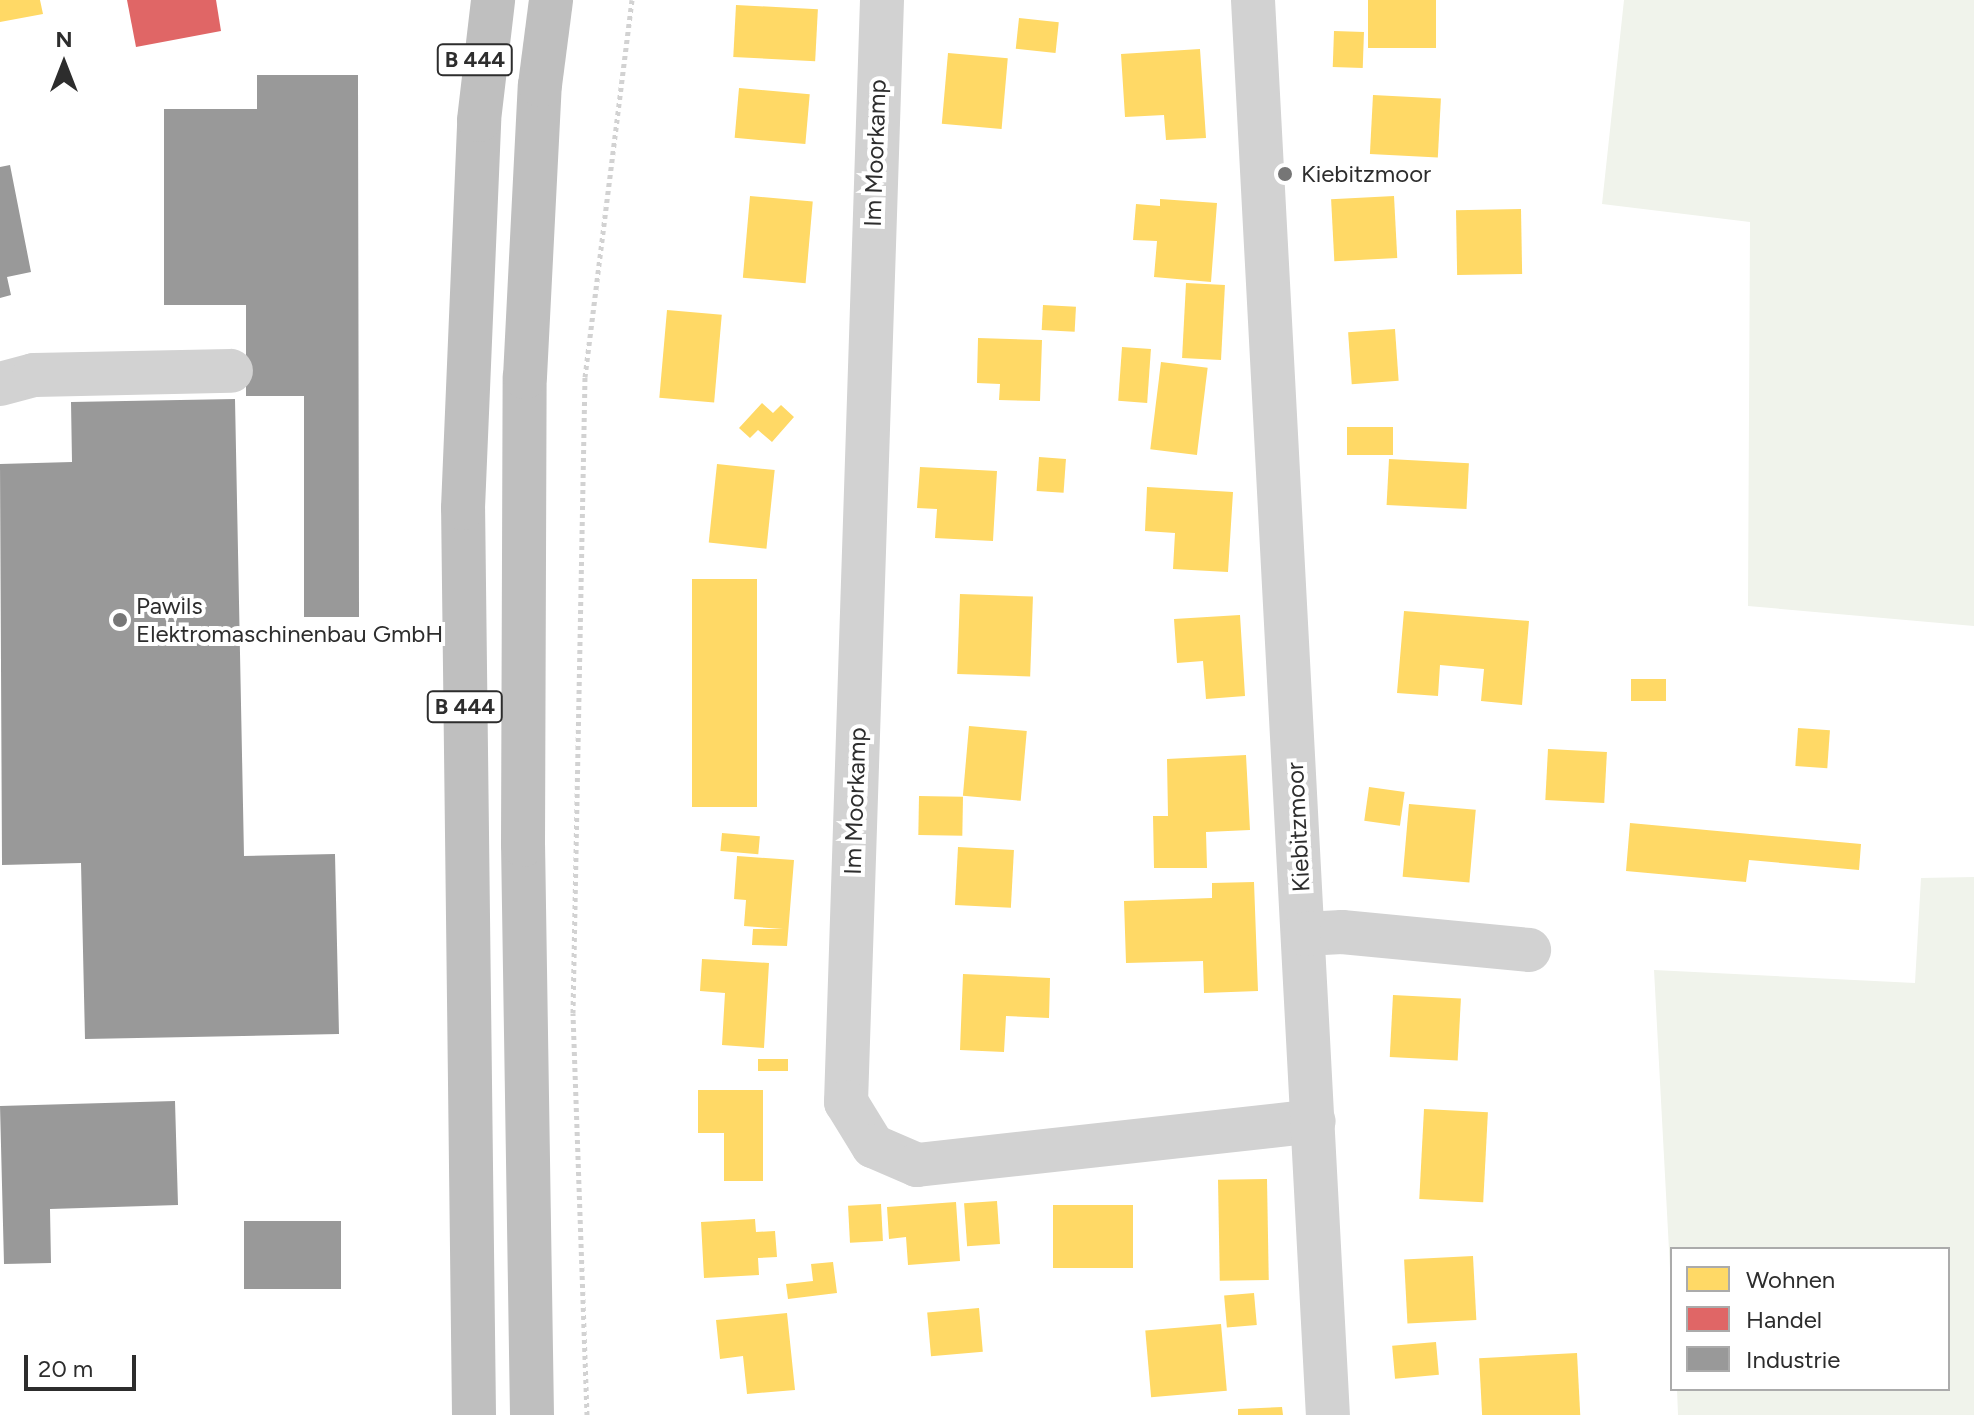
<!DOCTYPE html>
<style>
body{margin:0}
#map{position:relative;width:1974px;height:1415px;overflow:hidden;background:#fff;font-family:Figtree,sans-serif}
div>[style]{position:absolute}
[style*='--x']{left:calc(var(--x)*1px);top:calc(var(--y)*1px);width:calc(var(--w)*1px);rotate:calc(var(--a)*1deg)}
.green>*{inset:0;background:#f0f3eb}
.homes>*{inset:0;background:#ffd966;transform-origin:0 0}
.shops>*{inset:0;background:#e06666}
.industry>*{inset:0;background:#999;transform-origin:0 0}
.path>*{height:5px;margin-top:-2.5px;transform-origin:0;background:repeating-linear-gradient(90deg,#d2d2d2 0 4px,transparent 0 8px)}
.minor>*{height:44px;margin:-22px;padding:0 22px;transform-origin:22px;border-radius:22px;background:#d2d2d2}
.highway>*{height:44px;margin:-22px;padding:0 22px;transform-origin:22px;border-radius:22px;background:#bfbfbf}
.dots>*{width:22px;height:22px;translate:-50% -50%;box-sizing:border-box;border:4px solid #fff;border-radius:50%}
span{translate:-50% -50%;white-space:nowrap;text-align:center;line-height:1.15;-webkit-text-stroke:8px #fff;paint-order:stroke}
.shield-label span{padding:2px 6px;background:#fff;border:2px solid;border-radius:6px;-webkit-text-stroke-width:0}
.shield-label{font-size:22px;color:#2d2d2d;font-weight:700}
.street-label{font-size:24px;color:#2d2d2d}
.poi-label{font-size:24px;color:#2d2d2d}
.left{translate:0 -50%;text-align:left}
.legend{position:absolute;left:1670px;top:1247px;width:280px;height:144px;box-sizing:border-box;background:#fff;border:2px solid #ababab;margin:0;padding:10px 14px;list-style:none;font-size:24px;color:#2d2d2d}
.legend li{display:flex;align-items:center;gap:16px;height:40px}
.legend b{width:40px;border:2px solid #ababab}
.north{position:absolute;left:24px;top:24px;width:80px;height:80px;-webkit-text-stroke:6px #fff;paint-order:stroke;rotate:0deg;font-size:22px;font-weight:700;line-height:32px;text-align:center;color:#2d2d2d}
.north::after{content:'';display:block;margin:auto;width:28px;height:36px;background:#2d2d2d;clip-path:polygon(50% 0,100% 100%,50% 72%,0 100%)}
.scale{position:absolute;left:24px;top:1355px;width:112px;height:36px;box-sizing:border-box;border:4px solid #2d2d2d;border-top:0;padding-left:10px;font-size:24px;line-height:28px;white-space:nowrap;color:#2d2d2d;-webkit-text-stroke:6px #fff;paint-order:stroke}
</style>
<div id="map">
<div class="green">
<i style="clip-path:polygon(1624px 0,1974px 0,1974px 626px,1748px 606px,1750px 222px,1602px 204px)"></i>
<i style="clip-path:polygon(1974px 877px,1974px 1415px,1678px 1415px,1677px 1389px,1948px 1389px,1948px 1249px,1672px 1249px,1672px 1306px,1654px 970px,1915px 983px,1921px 878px)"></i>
</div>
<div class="homes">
<i style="clip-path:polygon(0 0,40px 0,43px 14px,0 22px)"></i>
<i style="left:1368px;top:0;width:68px;height:48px"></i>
<i style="left:736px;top:5px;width:82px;height:52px;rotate:3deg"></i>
<i style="left:1019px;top:18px;width:40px;height:31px;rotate:6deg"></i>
<i style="left:1334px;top:31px;width:30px;height:36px;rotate:2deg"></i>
<i style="clip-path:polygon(1200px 49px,1206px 138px,1166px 140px,1164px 115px,1125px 117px,1121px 54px)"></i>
<i style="left:948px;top:53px;width:60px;height:71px;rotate:5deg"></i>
<i style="left:739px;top:88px;width:71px;height:50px;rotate:5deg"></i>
<i style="left:1373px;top:95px;width:68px;height:59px;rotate:3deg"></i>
<i style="left:750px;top:196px;width:63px;height:82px;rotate:5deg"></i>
<i style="left:1394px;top:196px;width:62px;height:63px;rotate:87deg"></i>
<i style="clip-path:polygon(1160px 199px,1217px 203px,1211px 282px,1154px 277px,1157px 241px,1133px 240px,1136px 204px,1160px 206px)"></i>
<i style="left:1521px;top:209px;width:65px;height:65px;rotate:89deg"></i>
<i style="left:1186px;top:283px;width:39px;height:75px;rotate:3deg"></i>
<i style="left:1043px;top:305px;width:33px;height:25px;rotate:3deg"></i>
<i style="left:667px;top:310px;width:55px;height:88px;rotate:5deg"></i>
<i style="left:1395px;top:329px;width:52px;height:47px;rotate:86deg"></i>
<i style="clip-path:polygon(978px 338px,1042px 340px,1040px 401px,999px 400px,1000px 384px,977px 383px)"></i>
<i style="left:1122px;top:347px;width:29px;height:54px;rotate:4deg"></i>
<i style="left:1161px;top:362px;width:47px;height:88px;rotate:7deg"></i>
<i style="clip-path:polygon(762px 403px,773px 413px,781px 405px,794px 417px,772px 442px,758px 430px,750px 438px,739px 428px)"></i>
<i style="left:1347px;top:427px;width:46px;height:28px"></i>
<i style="left:1039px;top:457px;width:27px;height:34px;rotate:4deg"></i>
<i style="left:1389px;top:459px;width:80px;height:46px;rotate:3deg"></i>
<i style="left:717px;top:464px;width:58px;height:79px;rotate:6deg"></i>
<i style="clip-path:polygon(920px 467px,997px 471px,993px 541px,935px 538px,937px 509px,917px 508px)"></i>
<i style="clip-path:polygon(1147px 487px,1233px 492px,1228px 572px,1173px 569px,1175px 533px,1145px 531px)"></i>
<i style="left:692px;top:579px;width:65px;height:228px"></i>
<i style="left:960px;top:594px;width:73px;height:80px;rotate:2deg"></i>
<i style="clip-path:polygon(1404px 611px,1529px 621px,1522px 705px,1481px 701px,1484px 669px,1440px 665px,1438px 696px,1397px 693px)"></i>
<i style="clip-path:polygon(1240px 615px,1245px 696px,1206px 699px,1203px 661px,1177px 663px,1174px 619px)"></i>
<i style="left:1631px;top:679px;width:35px;height:22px"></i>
<i style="left:969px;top:726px;width:58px;height:70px;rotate:5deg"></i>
<i style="left:1798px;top:728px;width:32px;height:38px;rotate:4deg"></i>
<i style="left:1548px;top:749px;width:59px;height:51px;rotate:3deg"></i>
<i style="clip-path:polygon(1246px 755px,1250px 830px,1206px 832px,1207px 868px,1154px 868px,1153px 816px,1168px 816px,1167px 759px)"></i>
<i style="left:1369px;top:787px;width:36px;height:34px;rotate:8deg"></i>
<i style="left:919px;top:796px;width:44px;height:39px;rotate:1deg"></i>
<i style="left:1409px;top:804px;width:67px;height:73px;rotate:5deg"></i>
<i style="clip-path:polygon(1630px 823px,1861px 844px,1859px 870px,1749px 860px,1746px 882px,1626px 871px)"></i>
<i style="left:722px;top:833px;width:38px;height:18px;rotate:5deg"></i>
<i style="left:958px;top:847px;width:56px;height:58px;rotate:3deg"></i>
<i style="clip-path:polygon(737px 856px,794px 860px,787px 946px,752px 945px,753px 929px,783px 929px,744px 926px,746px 900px,734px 899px)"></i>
<i style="clip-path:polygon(1254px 882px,1258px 991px,1204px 993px,1203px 961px,1126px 963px,1124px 901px,1212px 898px,1212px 883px)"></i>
<i style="clip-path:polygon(702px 959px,769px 963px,764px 1048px,722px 1045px,725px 993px,700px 991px)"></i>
<i style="clip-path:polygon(963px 974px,1050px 978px,1049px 1018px,1006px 1016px,1004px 1052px,960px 1050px)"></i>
<i style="left:1393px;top:995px;width:68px;height:62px;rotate:3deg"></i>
<i style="left:758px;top:1059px;width:30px;height:12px"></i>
<i style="clip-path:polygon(698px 1090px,763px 1090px,763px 1181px,724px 1181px,724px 1133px,698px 1133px)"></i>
<i style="left:1424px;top:1109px;width:64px;height:90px;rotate:3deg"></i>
<i style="left:1267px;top:1179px;width:101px;height:49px;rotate:89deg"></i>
<i style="left:997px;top:1201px;width:43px;height:33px;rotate:86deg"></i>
<i style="clip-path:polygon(956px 1202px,960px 1261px,908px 1265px,906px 1237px,889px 1239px,887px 1207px)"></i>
<i style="left:881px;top:1204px;width:37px;height:33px;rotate:87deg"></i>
<i style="left:1053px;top:1205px;width:80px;height:63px"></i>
<i style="clip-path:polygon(755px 1219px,756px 1232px,775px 1231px,777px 1257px,758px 1258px,759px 1275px,704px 1278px,701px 1222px)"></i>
<i style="left:1473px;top:1256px;width:64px;height:69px;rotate:87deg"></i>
<i style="clip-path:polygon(833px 1262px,837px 1293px,788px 1299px,786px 1284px,813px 1281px,811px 1264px)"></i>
<i style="left:1254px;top:1293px;width:32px;height:30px;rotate:85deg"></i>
<i style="left:979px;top:1308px;width:44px;height:52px;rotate:85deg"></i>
<i style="clip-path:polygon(787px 1313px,795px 1390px,747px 1394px,743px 1356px,720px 1359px,716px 1320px)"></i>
<i style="left:1221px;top:1324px;width:67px;height:76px;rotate:85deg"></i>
<i style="left:1436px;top:1342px;width:33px;height:44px;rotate:85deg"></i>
<i style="left:1577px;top:1353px;width:62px;height:98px;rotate:87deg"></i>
<i style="clip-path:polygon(1282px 1407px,1283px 1415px,1238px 1415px,1238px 1409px)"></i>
</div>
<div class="shops">
<i style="clip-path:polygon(127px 0,216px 0,221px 31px,136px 47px)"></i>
</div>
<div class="industry">
<i style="clip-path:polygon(257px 75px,358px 75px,359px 617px,304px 617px,304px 396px,246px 396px,246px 305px,164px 305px,164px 109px,257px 109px)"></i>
<i style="clip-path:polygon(10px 165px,31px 272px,7px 277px,11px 295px,0 298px,0 167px)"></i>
<i style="clip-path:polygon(235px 399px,244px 856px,335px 854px,339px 1034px,85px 1039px,81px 863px,2px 865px,0 464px,72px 462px,71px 402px)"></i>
<i style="clip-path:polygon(175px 1101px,178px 1205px,50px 1209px,51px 1263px,4px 1264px,0 1106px)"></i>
<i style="left:244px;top:1221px;width:97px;height:68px"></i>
</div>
<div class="path">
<i style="--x:587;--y:1415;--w:402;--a:-92"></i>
<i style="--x:573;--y:1013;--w:636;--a:-88.92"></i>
<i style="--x:585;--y:377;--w:380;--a:-82.9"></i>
</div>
<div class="minor">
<i style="--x:882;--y:0;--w:1103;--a:91.87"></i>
<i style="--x:846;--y:1102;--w:52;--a:58.5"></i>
<i style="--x:873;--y:1146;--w:48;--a:23.4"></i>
<i style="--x:917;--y:1165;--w:399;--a:-6.3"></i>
<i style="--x:1253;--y:0;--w:1417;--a:86.97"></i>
<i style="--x:0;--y:384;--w:35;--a:-15"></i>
<i style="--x:34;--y:375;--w:197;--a:-1.2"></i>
<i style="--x:1304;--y:934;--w:38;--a:-3"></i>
<i style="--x:1342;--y:932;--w:188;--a:5.5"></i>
</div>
<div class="highway">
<i style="--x:474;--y:1415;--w:907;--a:-90.69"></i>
<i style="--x:463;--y:508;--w:388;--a:-87.6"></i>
<i style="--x:479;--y:120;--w:121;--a:-83.3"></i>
<i style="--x:532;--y:1415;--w:570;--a:-90.9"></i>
<i style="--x:523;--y:845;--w:468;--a:-89.8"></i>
<i style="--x:525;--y:377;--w:292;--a:-87.1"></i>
<i style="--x:540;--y:85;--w:86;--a:-82.6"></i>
</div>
<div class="dots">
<i style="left:1285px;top:174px;background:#767676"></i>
<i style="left:120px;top:620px;background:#767676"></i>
</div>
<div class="shield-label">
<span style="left:475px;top:60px">B 444</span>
<span style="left:465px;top:707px">B 444</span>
</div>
<div class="street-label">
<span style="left:875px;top:153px;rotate:-88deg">Im Moorkamp</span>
<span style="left:855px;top:801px;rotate:-88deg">Im Moorkamp</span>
<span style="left:1298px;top:827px;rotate:-93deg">Kiebitzmoor</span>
</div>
<div class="poi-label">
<span class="left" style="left:1301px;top:174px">Kiebitzmoor</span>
<span class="left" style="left:136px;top:620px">Pawils<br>Elektromaschinenbau GmbH</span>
</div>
<ul class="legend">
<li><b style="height:22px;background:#ffd966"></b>Wohnen</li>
<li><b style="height:22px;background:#e06666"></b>Handel</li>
<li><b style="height:22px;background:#999"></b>Industrie</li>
</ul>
<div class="north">N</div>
<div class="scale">20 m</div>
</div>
